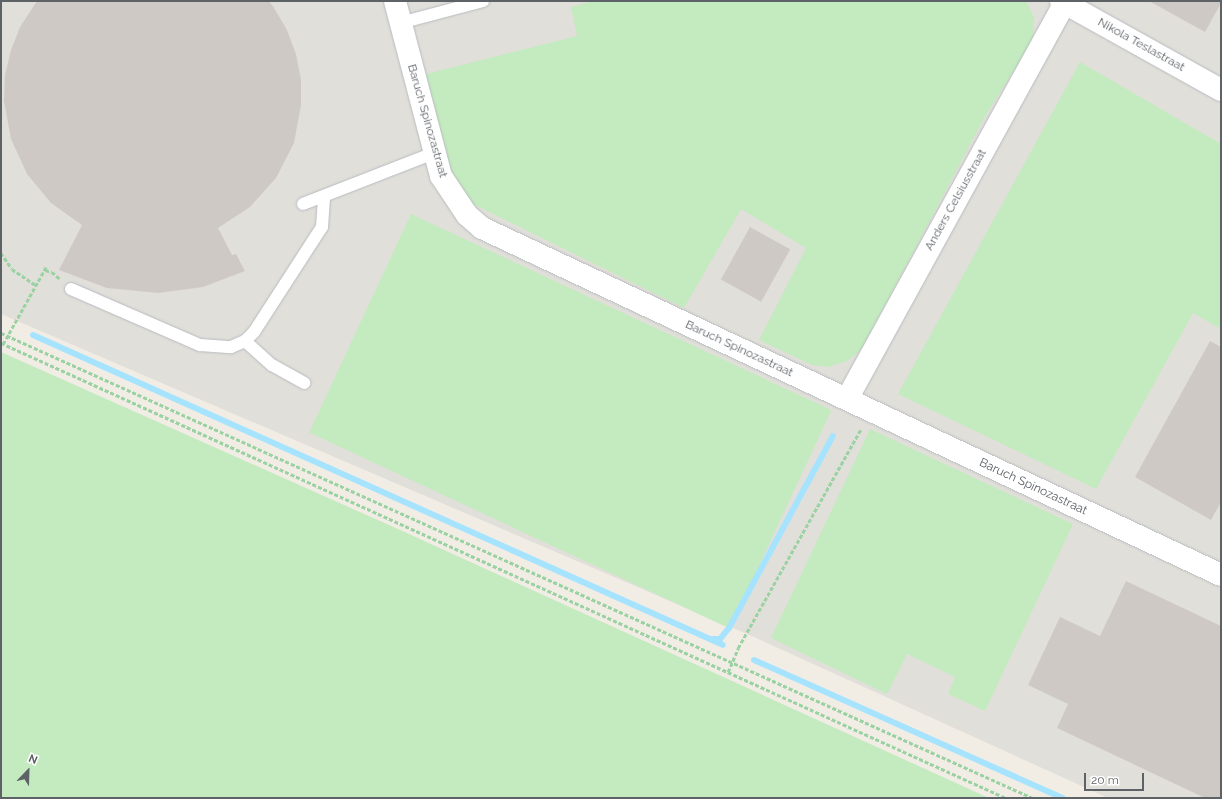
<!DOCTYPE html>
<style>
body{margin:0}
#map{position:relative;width:1222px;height:799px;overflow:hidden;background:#f1ede5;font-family:Raleway,sans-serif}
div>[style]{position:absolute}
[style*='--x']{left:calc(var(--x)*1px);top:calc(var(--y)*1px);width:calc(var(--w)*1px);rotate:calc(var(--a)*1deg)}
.industrial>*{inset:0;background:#e1dfd9}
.green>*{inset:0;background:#c4eabf;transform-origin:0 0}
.stream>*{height:6px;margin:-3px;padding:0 3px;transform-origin:3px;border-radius:3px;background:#a6e3ff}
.building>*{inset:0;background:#cec9c4;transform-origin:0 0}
.path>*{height:2.5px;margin-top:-1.25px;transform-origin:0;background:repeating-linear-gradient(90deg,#9ad2a3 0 4px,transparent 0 6px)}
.roads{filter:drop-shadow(0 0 1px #b7bcc0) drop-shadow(0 0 1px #b7bcc0)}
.lane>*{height:12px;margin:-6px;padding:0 6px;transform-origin:6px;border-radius:6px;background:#fff}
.street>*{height:22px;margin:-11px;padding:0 11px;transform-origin:11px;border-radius:11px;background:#fff}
span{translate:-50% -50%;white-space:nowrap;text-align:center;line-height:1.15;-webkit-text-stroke:3px #fff;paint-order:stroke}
.street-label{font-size:12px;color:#5d6267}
.frame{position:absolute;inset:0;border:2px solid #5d6267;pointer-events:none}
.north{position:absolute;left:8px;top:751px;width:40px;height:40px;-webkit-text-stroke:3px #fff;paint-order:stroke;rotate:23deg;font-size:11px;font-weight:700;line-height:16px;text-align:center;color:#5d6267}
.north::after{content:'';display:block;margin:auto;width:14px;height:18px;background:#5d6267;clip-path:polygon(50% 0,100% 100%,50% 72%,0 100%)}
.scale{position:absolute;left:1084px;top:773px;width:60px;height:18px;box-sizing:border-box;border:2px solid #5d6267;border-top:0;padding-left:5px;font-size:12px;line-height:14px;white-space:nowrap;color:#5d6267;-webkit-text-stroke:3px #fff;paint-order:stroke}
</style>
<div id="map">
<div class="industrial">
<i style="clip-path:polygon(1px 1px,1221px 1px,1221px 798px,1108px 798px,754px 637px,1px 314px)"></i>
</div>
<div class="green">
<i style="clip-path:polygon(594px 1px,1026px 1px,1034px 17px,1033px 40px,984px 118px,862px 349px,847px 361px,828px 367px,812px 365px,759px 340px,806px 248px,741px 209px,684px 308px,471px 203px,445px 163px,426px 74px,577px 36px,571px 7px)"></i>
<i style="clip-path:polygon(1080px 62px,1221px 144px,1221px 329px,1193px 313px,1096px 489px,898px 394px)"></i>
<i style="left:411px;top:214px;width:464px;height:241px;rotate:25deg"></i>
<i style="clip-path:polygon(1px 352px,398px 529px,989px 798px,1px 798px)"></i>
<i style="clip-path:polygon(870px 429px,1073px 524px,985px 711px,948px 694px,955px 677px,907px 654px,887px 694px,771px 638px)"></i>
</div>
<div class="stream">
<i style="--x:33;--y:335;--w:756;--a:24.19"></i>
<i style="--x:711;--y:639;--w:9;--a:0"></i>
<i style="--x:720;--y:639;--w:14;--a:-51"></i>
<i style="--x:729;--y:628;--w:218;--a:-61.6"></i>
<i style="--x:754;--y:660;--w:338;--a:24.1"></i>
</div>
<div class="building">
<i style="clip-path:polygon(37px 1px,269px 1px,274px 8px,287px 30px,296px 54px,301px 80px,301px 105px,294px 143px,276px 178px,250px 207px,218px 228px,232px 255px,236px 254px,245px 271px,203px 287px,158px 293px,107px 288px,59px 270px,82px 225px,51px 203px,27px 174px,11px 139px,4px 101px,5px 75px,11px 50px,20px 27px)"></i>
<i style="clip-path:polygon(1149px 1px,1221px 1px,1221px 3px,1205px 32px)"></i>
<i style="left:750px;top:227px;width:46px;height:60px;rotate:29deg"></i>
<i style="clip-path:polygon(1210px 341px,1221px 347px,1221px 502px,1211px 520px,1135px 477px)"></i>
<i style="clip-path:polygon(1126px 581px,1221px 626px,1221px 798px,1205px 798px,1057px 728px,1068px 704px,1028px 685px,1060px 617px,1100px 636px)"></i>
</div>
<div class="path">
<i style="--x:1;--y:253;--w:19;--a:55"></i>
<i style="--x:12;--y:269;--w:29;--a:34"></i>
<i style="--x:45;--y:270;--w:7;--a:16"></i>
<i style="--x:52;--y:272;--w:11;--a:41"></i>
<i style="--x:1;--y:333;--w:1132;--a:24.26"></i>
<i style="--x:1;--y:343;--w:1103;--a:24.36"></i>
<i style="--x:3;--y:344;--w:88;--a:-60.8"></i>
<i style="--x:728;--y:672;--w:26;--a:-67"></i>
<i style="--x:738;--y:648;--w:251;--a:-60.7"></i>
</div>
<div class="roads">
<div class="lane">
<i style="--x:400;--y:23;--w:86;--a:-14.8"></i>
<i style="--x:303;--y:204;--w:141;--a:-21.3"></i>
<i style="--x:71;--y:289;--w:141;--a:23.5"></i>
<i style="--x:200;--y:345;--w:31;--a:4"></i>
<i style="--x:231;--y:347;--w:15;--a:-23"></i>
<i style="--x:245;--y:341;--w:13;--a:-45"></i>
<i style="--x:254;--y:332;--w:125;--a:-57.1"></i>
<i style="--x:322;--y:227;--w:30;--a:-86"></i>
<i style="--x:245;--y:341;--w:36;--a:42"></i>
<i style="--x:272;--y:365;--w:37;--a:29"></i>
</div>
<div class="street">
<i style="--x:395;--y:1;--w:181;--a:75.3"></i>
<i style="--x:441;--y:176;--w:47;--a:56.3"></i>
<i style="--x:467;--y:215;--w:20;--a:41"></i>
<i style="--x:482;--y:228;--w:816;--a:25.15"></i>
<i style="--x:1061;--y:1;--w:183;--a:29.1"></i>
<i style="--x:847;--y:399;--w:454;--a:-61.2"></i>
</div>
</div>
<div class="street-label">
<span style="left:1141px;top:45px;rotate:29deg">Nikola Teslastraat</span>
<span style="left:427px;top:121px;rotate:74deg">Baruch Spinozastraat</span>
<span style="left:956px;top:200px;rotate:-61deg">Anders Celsiusstraat</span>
<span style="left:739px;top:349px;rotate:25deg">Baruch Spinozastraat</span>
<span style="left:1033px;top:487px;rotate:25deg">Baruch Spinozastraat</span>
</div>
<div class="frame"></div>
<div class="north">N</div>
<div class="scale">20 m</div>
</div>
